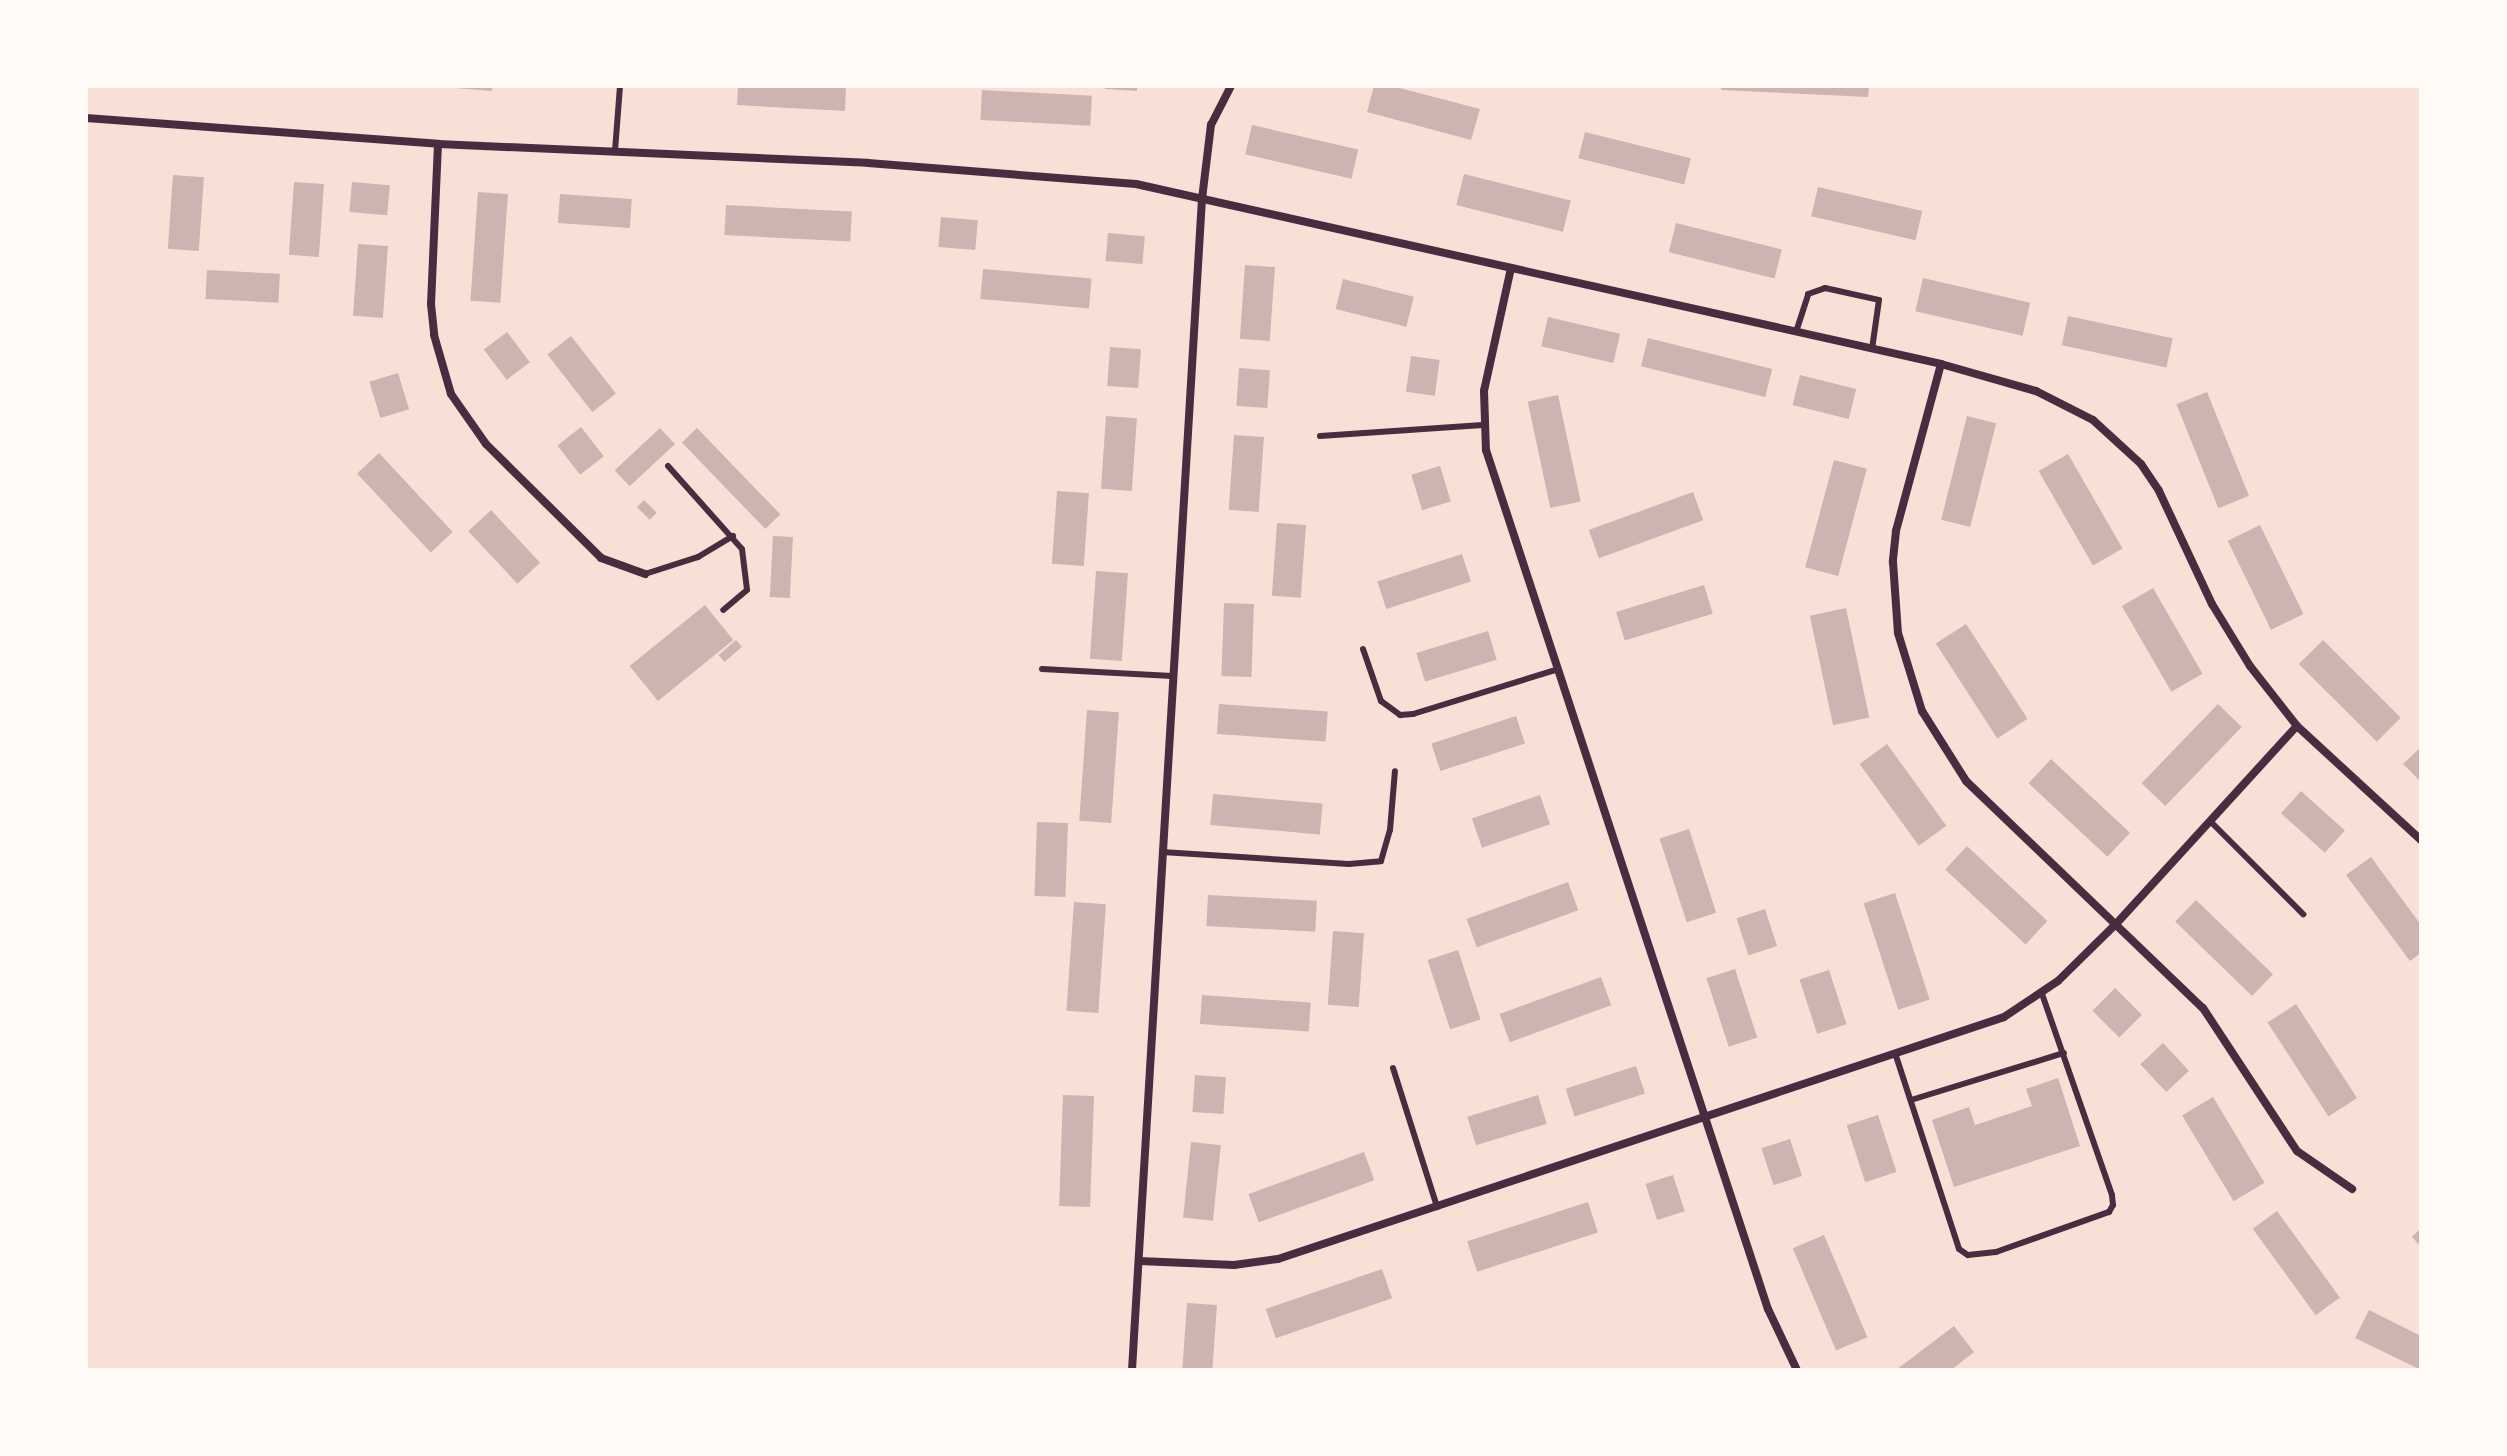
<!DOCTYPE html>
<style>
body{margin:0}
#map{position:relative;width:2507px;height:1456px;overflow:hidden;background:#f7e1d7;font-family:"IBM Plex Serif",serif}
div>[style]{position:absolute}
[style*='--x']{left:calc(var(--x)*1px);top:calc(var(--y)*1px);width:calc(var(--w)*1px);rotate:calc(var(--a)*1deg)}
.building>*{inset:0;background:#ccb4b1;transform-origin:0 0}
.service>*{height:6px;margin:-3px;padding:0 3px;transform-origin:3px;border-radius:3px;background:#4a2c40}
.minor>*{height:8px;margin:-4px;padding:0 4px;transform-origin:4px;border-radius:4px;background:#4a2c40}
span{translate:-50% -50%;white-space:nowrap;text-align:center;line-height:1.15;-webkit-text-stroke:8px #fffaf5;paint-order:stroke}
.frame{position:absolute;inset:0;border:88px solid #fffaf5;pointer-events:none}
</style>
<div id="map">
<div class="building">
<i style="clip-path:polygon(456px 86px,492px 86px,492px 91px,455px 88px)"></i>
<i style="clip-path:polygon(738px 86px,846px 86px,845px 111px,737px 105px)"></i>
<i style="clip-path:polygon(1105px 86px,1137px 86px,1137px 91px,1105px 89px)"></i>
<i style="clip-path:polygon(1374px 86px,1392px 86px,1480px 109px,1471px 140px,1367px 112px)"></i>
<i style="clip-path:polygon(1722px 86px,1869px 86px,1868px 97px,1721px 90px)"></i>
<i style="left:982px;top:90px;width:110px;height:30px;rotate:3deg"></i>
<i style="left:1252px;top:125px;width:109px;height:30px;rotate:13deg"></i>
<i style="left:1585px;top:132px;width:109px;height:27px;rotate:14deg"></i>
<i style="left:1464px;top:174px;width:110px;height:32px;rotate:14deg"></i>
<i style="left:173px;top:175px;width:31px;height:74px;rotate:4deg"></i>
<i style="left:294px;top:182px;width:30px;height:73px;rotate:4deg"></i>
<i style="left:352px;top:182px;width:38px;height:30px;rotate:5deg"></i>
<i style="left:1818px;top:187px;width:107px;height:30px;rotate:13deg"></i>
<i style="left:478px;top:192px;width:30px;height:109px;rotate:4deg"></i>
<i style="left:560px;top:194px;width:72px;height:29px;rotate:4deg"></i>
<i style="left:726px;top:205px;width:126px;height:30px;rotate:3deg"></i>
<i style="left:941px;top:217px;width:37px;height:30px;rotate:5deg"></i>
<i style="left:1676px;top:223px;width:109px;height:30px;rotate:14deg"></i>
<i style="left:1108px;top:233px;width:37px;height:28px;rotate:5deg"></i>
<i style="left:358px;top:244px;width:30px;height:72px;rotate:4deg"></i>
<i style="left:1245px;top:265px;width:30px;height:74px;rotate:4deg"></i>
<i style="left:983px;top:269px;width:109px;height:30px;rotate:5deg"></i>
<i style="left:207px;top:270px;width:73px;height:29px;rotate:3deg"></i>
<i style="left:1923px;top:278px;width:110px;height:34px;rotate:13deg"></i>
<i style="left:1343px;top:279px;width:73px;height:31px;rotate:14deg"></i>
<i style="left:2068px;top:316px;width:107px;height:30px;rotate:12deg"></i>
<i style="left:1548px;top:317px;width:74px;height:30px;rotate:13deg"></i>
<i style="left:507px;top:332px;width:38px;height:29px;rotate:53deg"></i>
<i style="left:571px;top:336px;width:73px;height:30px;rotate:52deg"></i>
<i style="left:1648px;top:338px;width:128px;height:29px;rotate:14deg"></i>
<i style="left:1110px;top:347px;width:31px;height:39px;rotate:4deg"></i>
<i style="left:1411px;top:356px;width:29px;height:36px;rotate:8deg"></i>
<i style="left:1239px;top:368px;width:31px;height:38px;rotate:4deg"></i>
<i style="left:398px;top:373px;width:38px;height:30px;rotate:73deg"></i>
<i style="left:1800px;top:375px;width:58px;height:31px;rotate:14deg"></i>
<i style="left:2207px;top:392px;width:112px;height:33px;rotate:68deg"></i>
<i style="left:1558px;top:395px;width:109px;height:31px;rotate:78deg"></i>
<i style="left:1106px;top:416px;width:31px;height:73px;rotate:4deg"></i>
<i style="left:1967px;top:416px;width:30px;height:107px;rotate:14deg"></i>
<i style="left:581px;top:427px;width:37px;height:30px;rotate:52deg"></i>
<i style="left:660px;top:428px;width:22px;height:62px;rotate:47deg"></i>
<i style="left:697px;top:428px;width:120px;height:21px;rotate:46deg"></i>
<i style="left:1234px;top:435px;width:30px;height:75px;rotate:4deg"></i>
<i style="left:379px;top:453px;width:108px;height:30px;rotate:47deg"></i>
<i style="left:2068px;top:454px;width:109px;height:34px;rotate:60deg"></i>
<i style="left:1834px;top:460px;width:34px;height:111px;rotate:15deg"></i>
<i style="left:1440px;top:466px;width:37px;height:30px;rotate:73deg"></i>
<i style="left:1057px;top:491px;width:32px;height:73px;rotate:4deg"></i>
<i style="left:1693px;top:492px;width:30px;height:111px;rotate:70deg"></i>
<i style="left:644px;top:500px;width:18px;height:10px;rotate:45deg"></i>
<i style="left:491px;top:510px;width:72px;height:31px;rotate:47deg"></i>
<i style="left:1277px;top:523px;width:29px;height:73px;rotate:4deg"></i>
<i style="left:2260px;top:525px;width:99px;height:36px;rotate:64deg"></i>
<i style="left:773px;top:536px;width:20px;height:61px;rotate:3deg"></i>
<i style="left:1462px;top:554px;width:29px;height:89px;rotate:72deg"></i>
<i style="left:1096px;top:571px;width:32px;height:88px;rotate:4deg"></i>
<i style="left:1704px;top:585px;width:30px;height:92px;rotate:73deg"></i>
<i style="left:2153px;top:588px;width:99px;height:36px;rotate:60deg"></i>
<i style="left:1224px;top:603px;width:30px;height:73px;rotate:2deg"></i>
<i style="left:705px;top:605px;width:45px;height:97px;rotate:51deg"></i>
<i style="left:1846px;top:608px;width:112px;height:37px;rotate:78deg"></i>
<i style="left:1966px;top:624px;width:113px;height:36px;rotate:57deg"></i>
<i style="left:1488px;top:631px;width:30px;height:75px;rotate:73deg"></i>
<i style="left:736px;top:640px;width:9px;height:23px;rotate:49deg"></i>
<i style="left:2323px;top:640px;width:110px;height:34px;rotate:45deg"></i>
<i style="left:1219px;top:704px;width:109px;height:30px;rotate:4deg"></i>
<i style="left:2218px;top:704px;width:33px;height:110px;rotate:44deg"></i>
<i style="left:1087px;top:710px;width:32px;height:111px;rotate:4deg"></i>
<i style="left:1516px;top:716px;width:29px;height:89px;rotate:72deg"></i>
<i style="left:1887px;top:744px;width:101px;height:34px;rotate:54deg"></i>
<i style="clip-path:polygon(2421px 747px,2421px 782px,2403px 764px)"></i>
<i style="left:2051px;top:759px;width:108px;height:33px;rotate:43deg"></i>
<i style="left:2301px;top:791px;width:59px;height:30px;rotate:42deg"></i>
<i style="left:1213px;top:794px;width:110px;height:31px;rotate:5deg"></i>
<i style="left:1540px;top:795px;width:31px;height:72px;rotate:71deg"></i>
<i style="left:1037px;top:822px;width:31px;height:74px;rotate:2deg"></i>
<i style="left:1689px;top:829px;width:88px;height:31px;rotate:72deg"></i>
<i style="left:1967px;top:846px;width:110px;height:32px;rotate:43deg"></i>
<i style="clip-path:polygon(2371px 857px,2421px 925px,2421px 953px,2410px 961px,2346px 875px)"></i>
<i style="left:1568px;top:882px;width:30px;height:108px;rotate:70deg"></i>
<i style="left:1895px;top:893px;width:112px;height:33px;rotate:72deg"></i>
<i style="left:1208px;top:895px;width:109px;height:31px;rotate:3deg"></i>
<i style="left:2196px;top:900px;width:107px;height:30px;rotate:44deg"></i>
<i style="left:1074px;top:902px;width:32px;height:109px;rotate:4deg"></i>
<i style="left:1765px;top:909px;width:39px;height:30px;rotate:72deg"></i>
<i style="left:1333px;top:931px;width:31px;height:74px;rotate:4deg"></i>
<i style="left:1458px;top:950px;width:73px;height:32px;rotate:72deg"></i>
<i style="left:1735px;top:969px;width:72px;height:30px;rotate:72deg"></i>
<i style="left:1829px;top:970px;width:57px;height:31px;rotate:72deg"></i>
<i style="left:1601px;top:977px;width:30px;height:108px;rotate:70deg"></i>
<i style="left:2115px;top:988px;width:38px;height:32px;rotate:45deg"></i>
<i style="left:1202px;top:995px;width:109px;height:29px;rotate:4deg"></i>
<i style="left:2296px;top:1004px;width:112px;height:34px;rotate:57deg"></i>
<i style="left:2163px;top:1043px;width:38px;height:31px;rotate:47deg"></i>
<i style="left:1636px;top:1066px;width:29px;height:74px;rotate:72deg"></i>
<i style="left:1195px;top:1075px;width:31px;height:37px;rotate:4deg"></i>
<i style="clip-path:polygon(2058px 1078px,2080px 1146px,1954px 1187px,1932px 1120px,1969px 1107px,1975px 1125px,2032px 1106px,2026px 1089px)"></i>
<i style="left:1063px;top:1095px;width:31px;height:111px;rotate:2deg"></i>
<i style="left:1538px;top:1095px;width:30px;height:74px;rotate:73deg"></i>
<i style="left:2213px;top:1097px;width:100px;height:36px;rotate:59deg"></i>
<i style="left:1878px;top:1115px;width:60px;height:33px;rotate:72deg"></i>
<i style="left:1790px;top:1139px;width:39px;height:30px;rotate:72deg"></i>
<i style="left:1191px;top:1142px;width:30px;height:76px;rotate:6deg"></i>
<i style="left:1364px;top:1152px;width:30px;height:123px;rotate:70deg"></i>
<i style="left:1673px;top:1175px;width:38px;height:29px;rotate:72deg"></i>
<i style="left:1588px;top:1202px;width:32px;height:127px;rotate:72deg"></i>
<i style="left:2277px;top:1211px;width:107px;height:30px;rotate:54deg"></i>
<i style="clip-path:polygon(2421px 1228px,2421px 1247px,2412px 1237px)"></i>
<i style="left:1824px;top:1235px;width:111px;height:34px;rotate:67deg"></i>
<i style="left:1382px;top:1269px;width:31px;height:123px;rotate:71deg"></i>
<i style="left:1187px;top:1303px;width:30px;height:67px;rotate:4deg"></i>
<i style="clip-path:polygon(2369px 1310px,2421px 1336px,2421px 1370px,2355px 1338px)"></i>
<i style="clip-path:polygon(1954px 1326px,1974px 1352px,1951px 1370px,1896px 1370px)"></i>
</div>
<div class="service">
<i style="--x:615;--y:151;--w:65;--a:-85.6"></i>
<i style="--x:1796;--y:332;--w:40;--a:-72"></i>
<i style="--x:1808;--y:294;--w:18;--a:-19"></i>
<i style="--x:1825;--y:288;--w:55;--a:12.5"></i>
<i style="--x:1879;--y:300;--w:49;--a:98.1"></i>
<i style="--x:1320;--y:436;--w:163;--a:-3.9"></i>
<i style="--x:668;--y:466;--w:111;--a:48.3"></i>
<i style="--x:742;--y:549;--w:41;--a:83"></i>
<i style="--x:747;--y:590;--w:31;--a:140"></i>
<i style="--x:645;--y:574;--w:56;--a:-17.8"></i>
<i style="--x:698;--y:557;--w:41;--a:-31"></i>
<i style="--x:1363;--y:649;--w:55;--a:70.9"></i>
<i style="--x:1381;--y:701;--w:24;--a:36"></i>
<i style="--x:1400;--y:715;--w:13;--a:-4"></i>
<i style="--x:1413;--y:714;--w:152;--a:-17.2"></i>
<i style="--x:1042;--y:669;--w:130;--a:3.1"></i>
<i style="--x:2210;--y:821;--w:132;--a:45"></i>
<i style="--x:1162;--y:852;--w:187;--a:3.7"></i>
<i style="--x:1349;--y:864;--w:32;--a:-5"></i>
<i style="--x:1381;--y:861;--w:32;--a:-74"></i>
<i style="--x:1390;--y:830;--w:59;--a:-85.2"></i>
<i style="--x:1896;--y:1056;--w:203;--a:71.9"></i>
<i style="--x:1959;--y:1249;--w:11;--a:34"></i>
<i style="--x:1968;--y:1255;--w:28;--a:-6"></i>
<i style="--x:1996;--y:1252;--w:120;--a:-19.5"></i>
<i style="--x:2109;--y:1212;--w:8;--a:-60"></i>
<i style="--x:2113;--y:1205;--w:10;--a:-96"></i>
<i style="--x:2112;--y:1195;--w:213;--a:-109.2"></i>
<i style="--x:1393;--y:1068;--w:146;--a:72.4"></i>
<i style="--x:1911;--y:1100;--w:160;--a:-17.1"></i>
</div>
<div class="minor">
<i style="--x:86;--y:118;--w:353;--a:4.2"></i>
<i style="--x:438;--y:144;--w:430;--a:2.5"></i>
<i style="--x:868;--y:163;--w:269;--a:4.5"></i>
<i style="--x:1136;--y:184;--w:825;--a:12.6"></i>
<i style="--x:1941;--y:364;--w:99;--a:15.9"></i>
<i style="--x:2036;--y:391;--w:64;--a:27"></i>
<i style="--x:2093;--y:420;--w:65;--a:42.5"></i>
<i style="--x:2141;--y:464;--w:32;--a:56"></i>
<i style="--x:2159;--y:491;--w:125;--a:64.9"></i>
<i style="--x:2212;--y:604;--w:73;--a:58.5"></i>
<i style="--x:2250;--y:666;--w:76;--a:51.9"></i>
<i style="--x:2297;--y:726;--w:168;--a:42.6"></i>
<i style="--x:438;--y:144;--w:160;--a:92.5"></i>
<i style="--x:431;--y:304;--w:31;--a:84"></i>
<i style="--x:434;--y:335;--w:61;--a:73.9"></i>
<i style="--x:451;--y:394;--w:61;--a:55"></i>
<i style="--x:486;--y:444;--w:162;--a:44.7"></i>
<i style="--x:601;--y:558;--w:47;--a:20"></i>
<i style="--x:1511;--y:268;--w:126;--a:102.4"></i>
<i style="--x:1484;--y:391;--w:59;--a:88.1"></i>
<i style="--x:1486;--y:450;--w:904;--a:71.83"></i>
<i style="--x:1768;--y:1309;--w:68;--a:64.6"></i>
<i style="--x:1941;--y:364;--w:173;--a:105.1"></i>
<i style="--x:1896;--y:531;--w:31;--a:96"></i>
<i style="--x:1893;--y:562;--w:71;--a:86"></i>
<i style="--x:1898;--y:633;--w:82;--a:72.9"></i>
<i style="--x:1922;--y:711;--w:83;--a:57.8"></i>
<i style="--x:1966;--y:781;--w:328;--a:43.8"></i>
<i style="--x:2203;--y:1008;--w:171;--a:56.7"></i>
<i style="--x:2297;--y:1151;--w:67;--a:34.6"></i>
<i style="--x:1139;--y:1261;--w:95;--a:2.4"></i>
<i style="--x:1234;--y:1265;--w:44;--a:-7.8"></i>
<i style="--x:1278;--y:1259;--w:765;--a:-18.43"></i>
<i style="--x:2004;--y:1017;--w:65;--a:-33.7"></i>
<i style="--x:2058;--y:981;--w:81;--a:-44.5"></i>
<i style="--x:2116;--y:924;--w:268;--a:-47.6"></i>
<i style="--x:1132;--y:1370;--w:1173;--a:-86.58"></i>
<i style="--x:1202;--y:199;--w:75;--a:-83.1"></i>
<i style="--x:1211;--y:125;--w:44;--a:-62.9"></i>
</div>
<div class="frame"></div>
</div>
